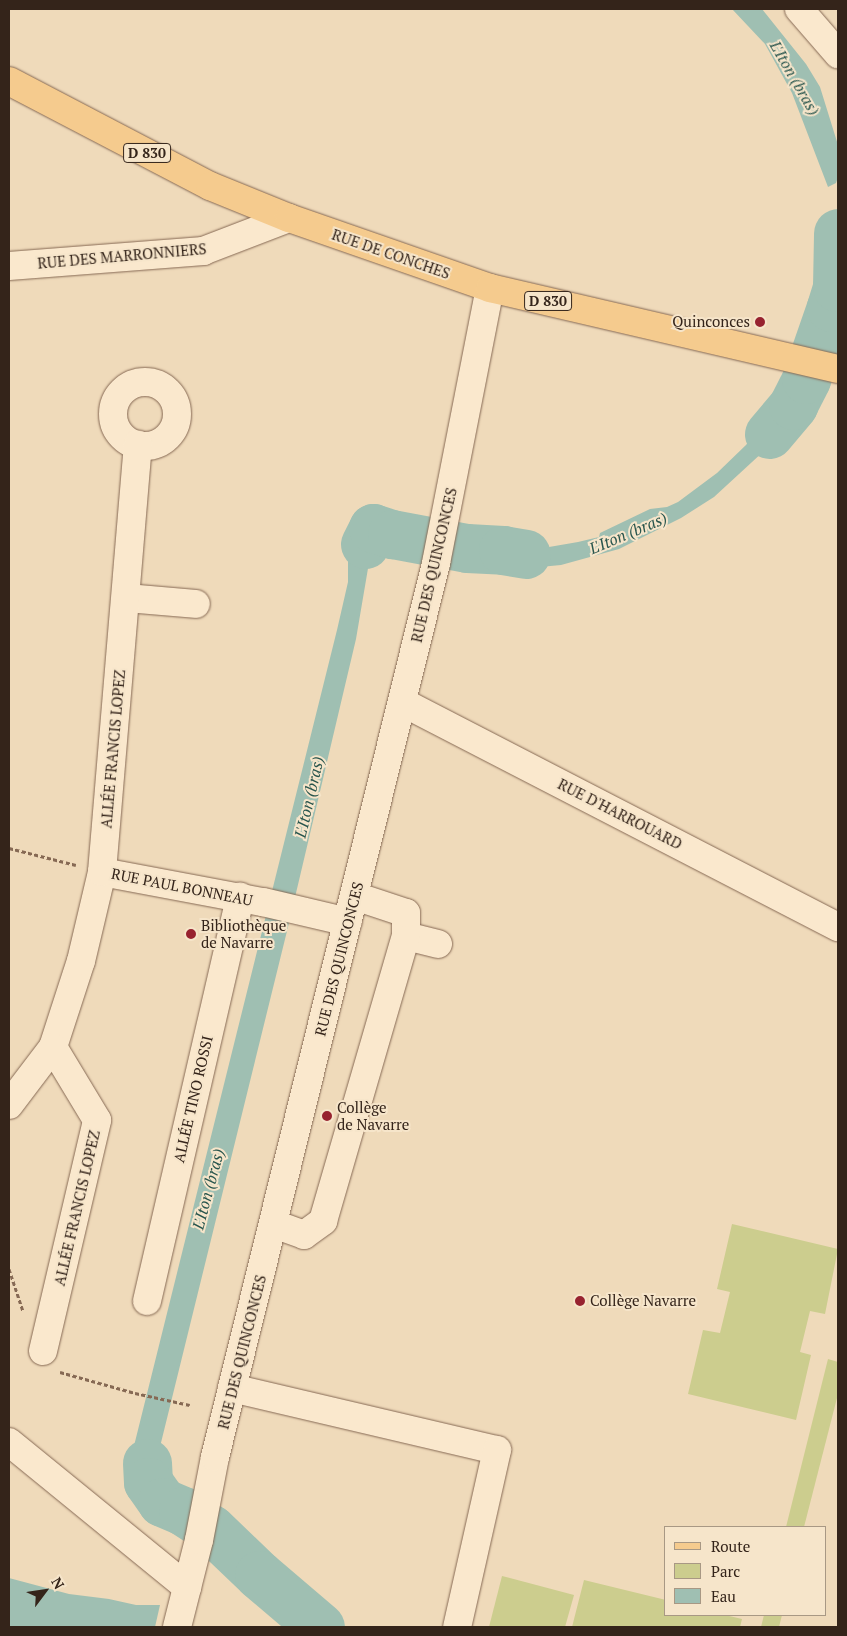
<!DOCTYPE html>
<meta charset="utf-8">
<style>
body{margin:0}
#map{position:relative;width:847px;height:1636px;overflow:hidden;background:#efdaba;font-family:"PT Serif",serif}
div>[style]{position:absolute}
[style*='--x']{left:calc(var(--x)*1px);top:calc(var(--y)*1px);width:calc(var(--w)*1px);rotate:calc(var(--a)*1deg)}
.green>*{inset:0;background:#cccd8e}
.water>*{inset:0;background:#9fbfb2}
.river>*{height:49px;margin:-24.5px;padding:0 24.5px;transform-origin:24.5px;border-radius:24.5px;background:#9fbfb2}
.path>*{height:3px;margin-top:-1.5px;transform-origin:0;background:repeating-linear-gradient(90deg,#866954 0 4px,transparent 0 6.5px)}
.roads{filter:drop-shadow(0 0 1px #866954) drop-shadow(0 0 1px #866954)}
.minor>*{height:28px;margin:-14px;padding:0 14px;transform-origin:14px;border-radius:14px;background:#fae8cd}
.minor>.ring{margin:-14px;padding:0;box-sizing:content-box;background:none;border:28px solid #fae8cd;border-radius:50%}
.major>*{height:28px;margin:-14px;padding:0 14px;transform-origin:14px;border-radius:14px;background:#f5cb8e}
.dots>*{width:14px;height:14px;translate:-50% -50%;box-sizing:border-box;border:2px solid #f6e5ca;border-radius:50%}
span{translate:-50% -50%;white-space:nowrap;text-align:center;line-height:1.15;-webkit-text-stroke:4px #f6e5ca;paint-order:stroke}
.shield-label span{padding:1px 4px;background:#f6e5ca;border:1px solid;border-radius:4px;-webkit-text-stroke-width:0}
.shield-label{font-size:14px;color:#34241a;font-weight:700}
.street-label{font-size:15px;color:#34241a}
.poi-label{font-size:15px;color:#34241a}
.right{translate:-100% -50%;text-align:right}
.left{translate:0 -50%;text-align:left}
.water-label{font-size:16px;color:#28554d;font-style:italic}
.frame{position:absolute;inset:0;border:10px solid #34241a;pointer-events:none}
.legend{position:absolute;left:664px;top:1526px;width:162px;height:90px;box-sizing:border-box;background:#f6e5ca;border:1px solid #a89884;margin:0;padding:6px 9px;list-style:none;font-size:15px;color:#34241a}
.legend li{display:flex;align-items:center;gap:10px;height:25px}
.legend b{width:25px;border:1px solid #a89884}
.north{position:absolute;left:20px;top:1566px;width:50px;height:50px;-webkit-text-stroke:4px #f6e5ca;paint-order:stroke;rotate:59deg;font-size:14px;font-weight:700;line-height:20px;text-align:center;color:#34241a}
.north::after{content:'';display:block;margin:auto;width:18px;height:22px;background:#34241a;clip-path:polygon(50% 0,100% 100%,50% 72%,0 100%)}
</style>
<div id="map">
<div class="green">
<i style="clip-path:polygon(732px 1224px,838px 1249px,825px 1314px,810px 1311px,800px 1352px,811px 1355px,796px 1420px,688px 1394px,703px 1330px,720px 1333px,730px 1292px,717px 1289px)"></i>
<i style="clip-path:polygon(828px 1359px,838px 1362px,838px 1394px,804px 1527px,786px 1527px)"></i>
<i style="clip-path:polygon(502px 1576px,574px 1595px,565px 1627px,489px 1627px)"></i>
<i style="clip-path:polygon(584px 1580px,666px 1600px,666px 1615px,725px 1615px,742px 1619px,740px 1627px,572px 1627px)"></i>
<i style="clip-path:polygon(764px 1615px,782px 1615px,779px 1627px,761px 1627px)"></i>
</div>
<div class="water">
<i style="clip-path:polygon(732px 9px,762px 9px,806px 64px,820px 87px,838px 145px,838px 177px,836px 183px,828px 187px,792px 93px,765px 44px)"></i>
<i style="clip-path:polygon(838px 233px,838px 316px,829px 341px,811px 336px,827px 276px,831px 234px)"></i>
<i style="clip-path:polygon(795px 376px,821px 382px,815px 390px,811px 390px,775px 441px,714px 497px,681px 518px,619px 549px,561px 565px,540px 567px,476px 560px,458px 556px,462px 539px,549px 547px,578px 542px,599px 537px,600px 533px,650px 509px,667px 507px,678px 502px,717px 473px,746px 445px,792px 386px)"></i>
<i style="clip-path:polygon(364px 516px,422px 531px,418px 547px,373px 539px,356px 639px,288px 927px,157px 1459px,170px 1489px,185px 1495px,181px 1524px,153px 1516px,128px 1489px,125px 1482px,337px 630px,348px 582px,348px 554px,360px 536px)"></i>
<i style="clip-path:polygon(214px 1518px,237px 1535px,241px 1529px,247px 1531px,247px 1545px,255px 1561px,332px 1627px,305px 1627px,257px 1586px,243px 1579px,209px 1545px)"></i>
<i style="clip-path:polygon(9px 1578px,69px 1594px,109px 1599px,136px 1605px,160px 1605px,155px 1627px,9px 1627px)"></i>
</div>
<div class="river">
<i style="--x:769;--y:434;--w:38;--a:-50"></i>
<i style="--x:793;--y:405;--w:29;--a:-63"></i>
<i style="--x:806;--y:379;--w:76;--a:-70.9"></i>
<i style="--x:831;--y:307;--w:21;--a:-73"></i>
<i style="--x:837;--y:287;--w:54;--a:-88.9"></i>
<i style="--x:365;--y:544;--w:18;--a:-63"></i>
<i style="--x:373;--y:528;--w:20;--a:18"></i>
<i style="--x:392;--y:534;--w:76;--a:10.6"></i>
<i style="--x:467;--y:548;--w:36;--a:3"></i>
<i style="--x:503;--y:550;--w:23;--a:10"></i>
<i style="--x:147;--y:1463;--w:19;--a:87"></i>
<i style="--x:148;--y:1482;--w:24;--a:55"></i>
<i style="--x:162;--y:1502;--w:23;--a:23"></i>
<i style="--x:183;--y:1511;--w:33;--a:33"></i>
<i style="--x:211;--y:1529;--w:66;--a:43.8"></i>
<i style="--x:259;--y:1575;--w:80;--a:40.4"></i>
</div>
<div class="path">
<i style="--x:9;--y:848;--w:69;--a:14.2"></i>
<i style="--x:9;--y:1269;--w:44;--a:71.6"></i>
<i style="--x:60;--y:1372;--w:78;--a:15.6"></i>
<i style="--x:135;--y:1393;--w:56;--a:12.3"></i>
</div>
<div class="roads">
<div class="minor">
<i style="--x:799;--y:9;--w:60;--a:49.1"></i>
<i style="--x:9;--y:266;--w:195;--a:-4.4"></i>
<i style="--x:203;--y:251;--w:92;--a:-21"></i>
<i class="ring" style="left:113px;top:382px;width:36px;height:36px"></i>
<i style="--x:126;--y:598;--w:70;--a:4.9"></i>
<i style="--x:402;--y:702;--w:491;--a:27.3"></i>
<i style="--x:102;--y:872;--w:164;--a:10.6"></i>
<i style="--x:263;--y:902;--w:87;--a:13.2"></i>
<i style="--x:406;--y:936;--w:33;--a:14"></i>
<i style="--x:9;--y:1105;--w:73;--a:-52.8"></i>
<i style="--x:53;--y:1047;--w:90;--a:-72"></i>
<i style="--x:81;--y:961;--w:91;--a:-76.7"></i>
<i style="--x:102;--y:872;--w:429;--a:-85.2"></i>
<i style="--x:274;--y:1224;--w:32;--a:20"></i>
<i style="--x:304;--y:1235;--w:24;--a:-36"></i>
<i style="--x:323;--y:1221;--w:297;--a:-73.8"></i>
<i style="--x:406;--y:936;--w:23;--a:-90"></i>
<i style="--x:406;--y:913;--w:54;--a:-161.6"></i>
<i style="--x:147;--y:1301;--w:415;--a:-77"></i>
<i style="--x:43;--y:1351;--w:237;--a:-76.8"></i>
<i style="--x:97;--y:1120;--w:85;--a:-121.1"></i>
<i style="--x:232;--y:1388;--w:272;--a:13.2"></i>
<i style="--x:497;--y:1450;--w:181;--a:102.7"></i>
<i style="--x:9;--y:1442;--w:230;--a:39.2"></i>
<i style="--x:177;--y:1627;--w:90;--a:-75.8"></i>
<i style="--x:199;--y:1540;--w:85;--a:-79.1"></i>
<i style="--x:215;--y:1457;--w:921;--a:-76.11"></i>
<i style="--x:436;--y:563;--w:280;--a:-78.9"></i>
</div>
<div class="major">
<i style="--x:9;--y:81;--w:227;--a:27.6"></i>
<i style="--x:210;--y:186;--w:85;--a:22.1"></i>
<i style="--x:289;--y:218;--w:213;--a:19.2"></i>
<i style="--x:490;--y:288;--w:357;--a:13.1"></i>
</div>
</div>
<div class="dots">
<i style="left:760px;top:322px;background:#97222f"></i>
<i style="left:191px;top:934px;background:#97222f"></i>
<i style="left:327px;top:1116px;background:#97222f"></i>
<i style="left:580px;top:1301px;background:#97222f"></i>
</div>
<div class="shield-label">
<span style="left:147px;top:153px">D 830</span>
<span style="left:548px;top:301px">D 830</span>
</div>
<div class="street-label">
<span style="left:391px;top:254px;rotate:19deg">RUE DE CONCHES</span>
<span style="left:122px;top:256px;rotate:-5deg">RUE DES MARRONNIERS</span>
<span style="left:434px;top:565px;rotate:-77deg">RUE DES QUINCONCES</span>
<span style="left:113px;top:749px;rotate:-85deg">ALLÉE FRANCIS LOPEZ</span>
<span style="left:620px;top:814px;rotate:27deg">RUE D'HARROUARD</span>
<span style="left:182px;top:887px;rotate:11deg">RUE PAUL BONNEAU</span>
<span style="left:339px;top:959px;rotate:-76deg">RUE DES QUINCONCES</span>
<span style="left:193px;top:1099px;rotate:-77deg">ALLÉE TINO ROSSI</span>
<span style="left:77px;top:1208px;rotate:-77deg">ALLÉE FRANCIS LOPEZ</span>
<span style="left:242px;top:1352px;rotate:-76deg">RUE DES QUINCONCES</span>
</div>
<div class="poi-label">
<span class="right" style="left:750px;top:322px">Quinconces</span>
<span class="left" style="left:201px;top:934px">Bibliothèque<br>de Navarre</span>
<span class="left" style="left:337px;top:1116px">Collège<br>de Navarre</span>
<span class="left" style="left:590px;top:1301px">Collège Navarre</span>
</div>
<div class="water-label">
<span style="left:795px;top:78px;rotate:60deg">L'Iton (bras)</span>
<span style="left:628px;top:533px;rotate:-23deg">L'Iton (bras)</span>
<span style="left:309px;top:797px;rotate:-77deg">L'Iton (bras)</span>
<span style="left:208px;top:1189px;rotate:-75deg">L'Iton (bras)</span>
</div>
<div class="frame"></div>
<ul class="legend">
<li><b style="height:6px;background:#f5cb8e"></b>Route</li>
<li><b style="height:14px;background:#cccd8e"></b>Parc</li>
<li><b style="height:14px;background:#9fbfb2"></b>Eau</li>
</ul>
<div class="north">N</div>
</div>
